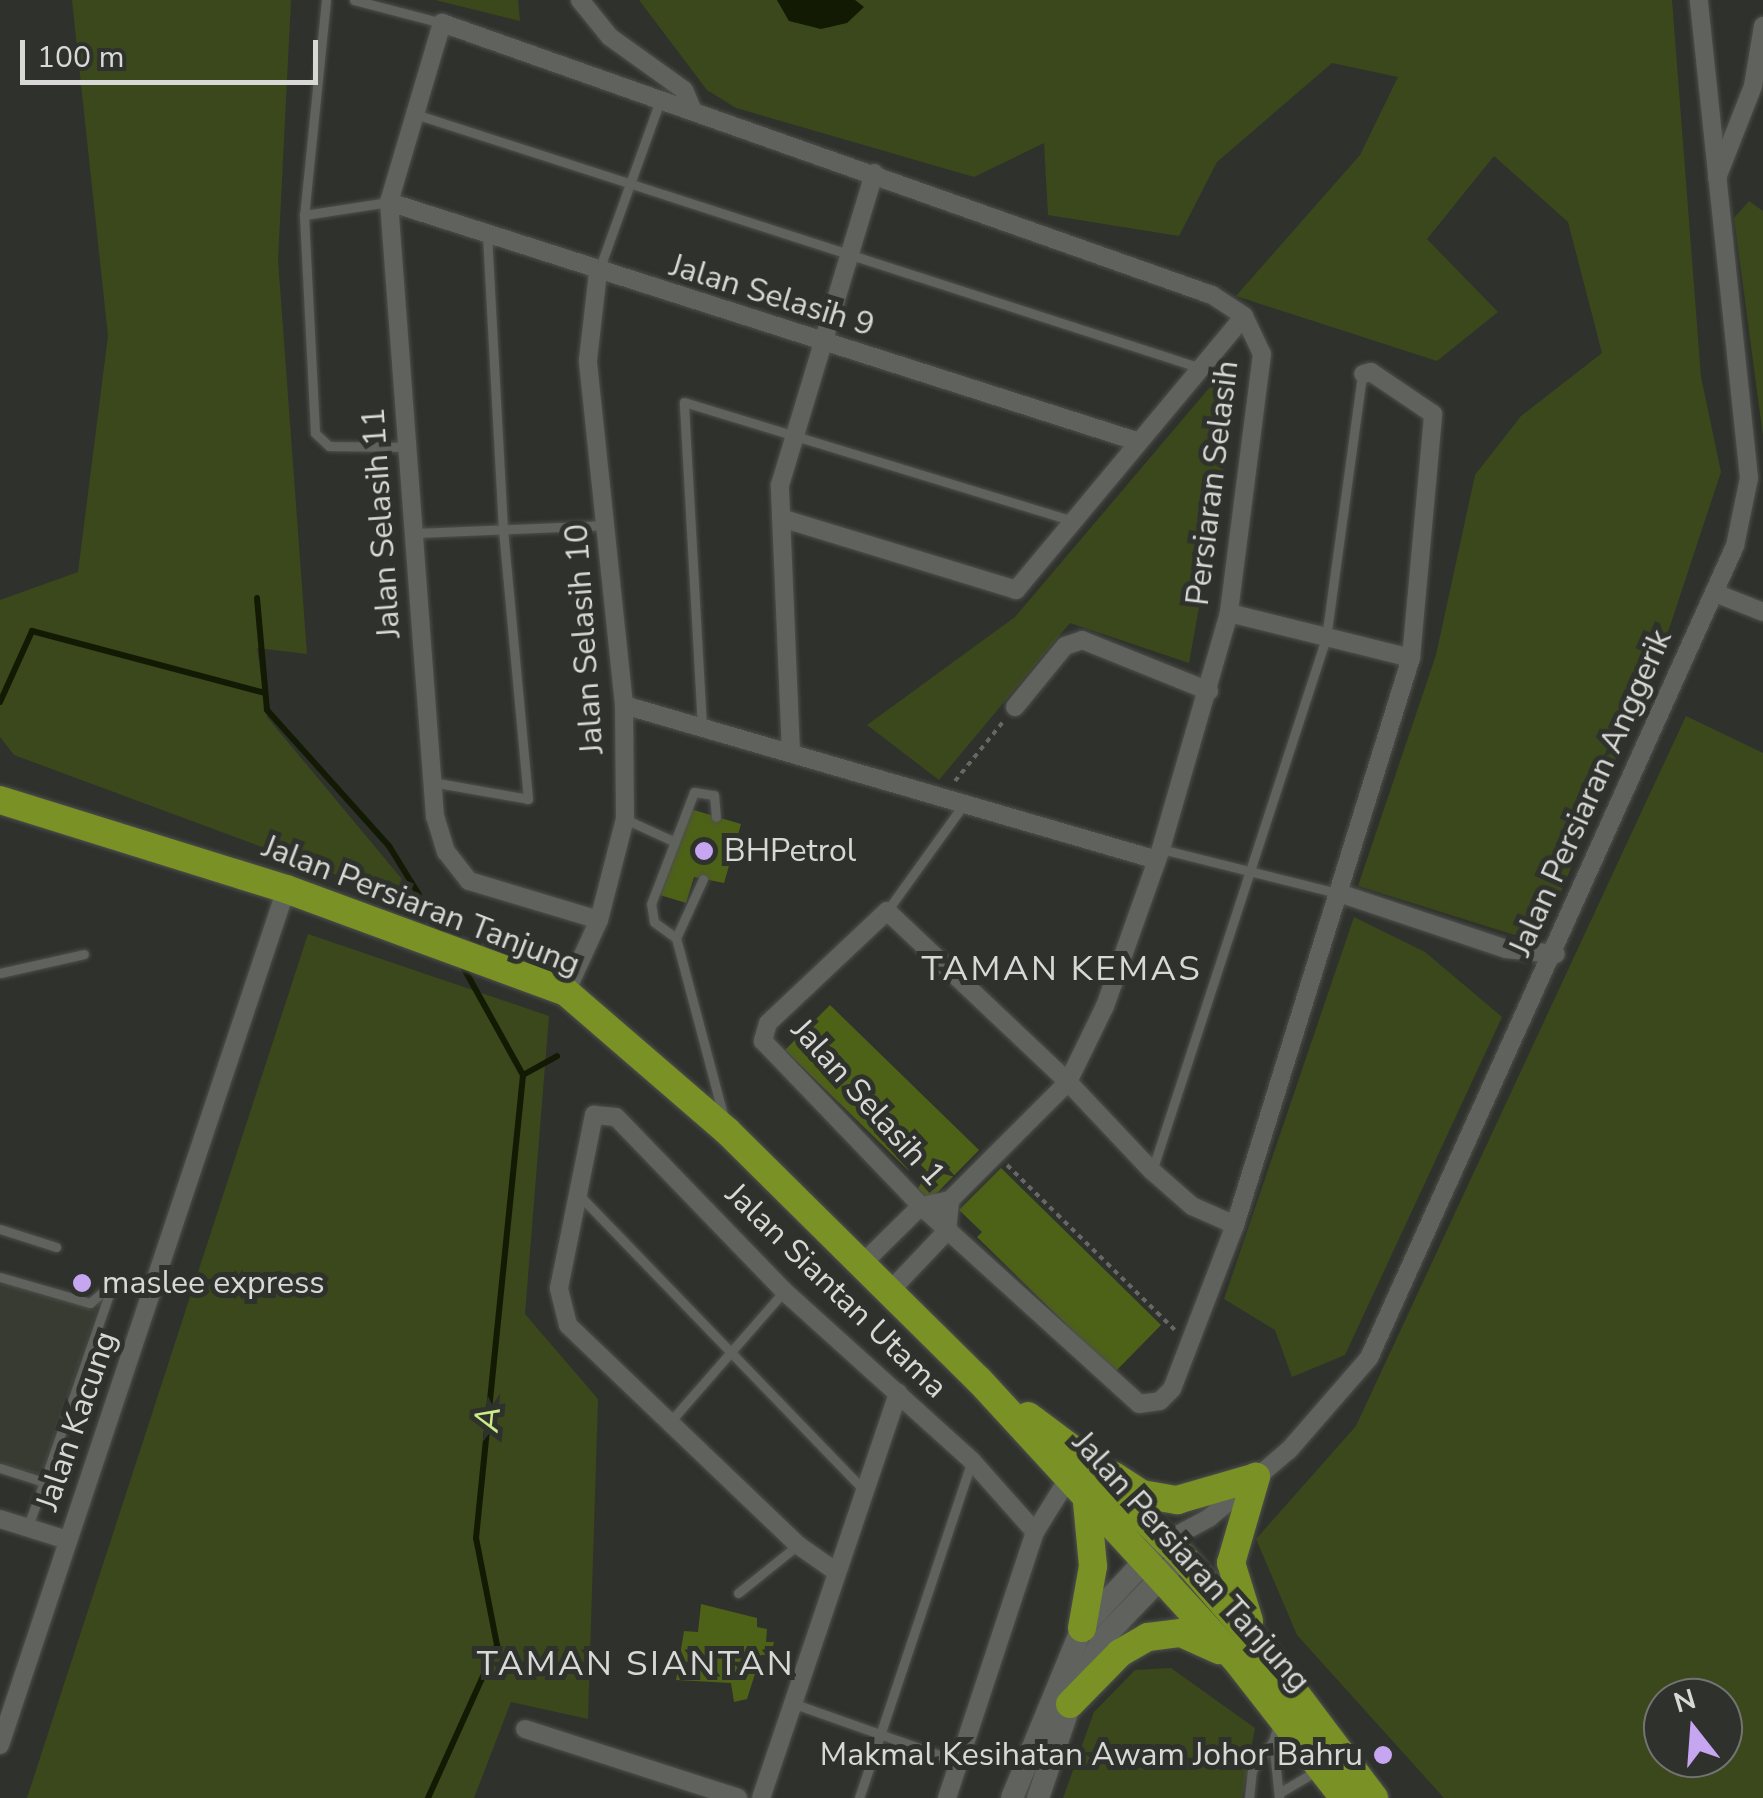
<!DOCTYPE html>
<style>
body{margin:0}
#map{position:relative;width:1763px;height:1798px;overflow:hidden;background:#2f312d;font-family:"Nunito Sans",sans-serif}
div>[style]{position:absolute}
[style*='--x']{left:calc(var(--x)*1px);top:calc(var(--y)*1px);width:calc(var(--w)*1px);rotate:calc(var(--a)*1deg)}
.built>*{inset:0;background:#373b31}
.green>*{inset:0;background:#3a481c}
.water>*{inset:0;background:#131a04}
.stream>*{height:6px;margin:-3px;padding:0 3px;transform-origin:3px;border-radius:3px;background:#131a04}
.building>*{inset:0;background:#4e6217}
.path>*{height:4px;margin-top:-2px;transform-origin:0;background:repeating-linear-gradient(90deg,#676865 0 5px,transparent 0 10px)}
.roads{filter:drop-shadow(0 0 2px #4e4f4b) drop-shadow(0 0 2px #4e4f4b)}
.service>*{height:9px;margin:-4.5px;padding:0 4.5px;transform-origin:4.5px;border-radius:4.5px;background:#60625d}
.minor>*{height:18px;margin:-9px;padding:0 9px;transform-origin:9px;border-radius:9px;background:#60625d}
.tertiary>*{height:22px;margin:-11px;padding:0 11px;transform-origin:11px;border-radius:11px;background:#60625d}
.primary>*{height:28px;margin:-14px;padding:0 14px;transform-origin:14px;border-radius:14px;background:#7a9125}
.dots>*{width:28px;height:28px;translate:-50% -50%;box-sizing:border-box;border:5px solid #2f312d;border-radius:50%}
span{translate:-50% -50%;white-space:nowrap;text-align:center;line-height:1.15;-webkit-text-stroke:10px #2f312d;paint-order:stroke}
.street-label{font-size:32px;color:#d8d9d6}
.poi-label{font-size:32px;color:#d8d9d6}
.left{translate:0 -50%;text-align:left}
.right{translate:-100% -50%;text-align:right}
.neighbourhood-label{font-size:35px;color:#d8d9d6;letter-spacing:2.5px}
.water-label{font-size:35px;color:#ccec88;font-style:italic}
.north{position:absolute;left:1643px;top:1678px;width:100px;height:100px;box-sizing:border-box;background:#2f312d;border:2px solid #737471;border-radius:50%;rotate:343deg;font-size:28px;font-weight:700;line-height:40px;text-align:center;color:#d8d9d6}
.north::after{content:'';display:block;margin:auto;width:35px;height:45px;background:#c6a6f0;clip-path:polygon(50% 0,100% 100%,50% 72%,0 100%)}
.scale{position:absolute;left:20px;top:40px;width:298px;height:45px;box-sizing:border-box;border:5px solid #d8d9d6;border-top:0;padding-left:12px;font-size:30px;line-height:35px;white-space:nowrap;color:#d8d9d6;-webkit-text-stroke:8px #2f312d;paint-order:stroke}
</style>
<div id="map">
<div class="built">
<i style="clip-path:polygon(0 1281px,97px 1310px,41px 1475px,0 1463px)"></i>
</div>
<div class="green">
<i style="clip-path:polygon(72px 0,291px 0,278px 260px,307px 654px,257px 648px,267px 717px,426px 908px,14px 755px,0 737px,0 600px,78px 572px,108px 336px)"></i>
<i style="clip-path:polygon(435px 0,518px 0,520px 21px)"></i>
<i style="clip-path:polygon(639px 0,777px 0,789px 21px,863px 7px,855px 0,1672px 0,1701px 377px,1721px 472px,1667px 635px,1540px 943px,1358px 886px,1436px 655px,1475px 475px,1521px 416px,1602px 353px,1568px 222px,1494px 156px,1427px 239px,1498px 312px,1437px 361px,1236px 296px,1360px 155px,1398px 77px,1332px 63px,1217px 162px,1179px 236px,1048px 215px,1044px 143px,974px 177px,736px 108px,707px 90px)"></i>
<i style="clip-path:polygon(1749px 201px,1763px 211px,1763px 436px,1734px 218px)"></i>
<i style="clip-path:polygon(1216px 380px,1238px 390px,1189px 663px,1070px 623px,939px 780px,867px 725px,1015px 617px)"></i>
<i style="clip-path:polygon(evenodd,1686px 716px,1763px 753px,1763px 1798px,1444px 1798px,1297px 1635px,1256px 1539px,1356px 1426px,1686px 716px,1663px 1698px,1723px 1698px,1723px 1758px,1663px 1758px,1663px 1698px)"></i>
<i style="clip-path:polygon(1354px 917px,1425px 952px,1502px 1017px,1345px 1355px,1292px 1377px,1275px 1330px,1224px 1299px)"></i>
<i style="clip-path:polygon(308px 934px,549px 1016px,525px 1314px,598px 1399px,588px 1719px,511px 1702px,474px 1798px,27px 1798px)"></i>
<i style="clip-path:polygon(1171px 1668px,1255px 1728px,1242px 1798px,1063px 1798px,1094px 1712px,1135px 1670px)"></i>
</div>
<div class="water">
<i style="clip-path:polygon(777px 0,855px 0,864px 7px,847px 23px,821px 29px,789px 21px)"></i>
</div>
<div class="stream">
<i style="--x:257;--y:598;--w:112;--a:84.9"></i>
<i style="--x:267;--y:710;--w:183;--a:48.1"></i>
<i style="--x:389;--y:846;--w:107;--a:58.4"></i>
<i style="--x:0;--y:702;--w:78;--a:-65.7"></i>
<i style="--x:32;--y:631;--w:241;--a:14.9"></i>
<i style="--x:523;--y:1075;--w:39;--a:-29"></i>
<i style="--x:428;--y:1798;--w:168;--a:-65.7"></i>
<i style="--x:497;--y:1645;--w:109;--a:-101.1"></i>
<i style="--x:476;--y:1538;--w:465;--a:-84.2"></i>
<i style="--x:523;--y:1075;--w:126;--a:-119"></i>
</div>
<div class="building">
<i style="clip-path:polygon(687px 808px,741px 824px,724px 883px,694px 877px,686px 903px,660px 895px)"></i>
<i style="clip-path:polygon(830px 1005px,979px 1150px,930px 1200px,918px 1189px,927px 1171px,918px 1162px,909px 1171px,785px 1050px)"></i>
<i style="clip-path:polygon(1001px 1168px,1161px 1325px,1115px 1372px,977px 1237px,982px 1232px,959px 1210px)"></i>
<i style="clip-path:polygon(701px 1604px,757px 1618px,757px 1627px,767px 1629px,766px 1642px,774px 1642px,771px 1655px,761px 1655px,747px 1699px,734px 1702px,731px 1683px,676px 1680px,684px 1631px,698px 1632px)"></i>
</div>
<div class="path">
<i style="--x:955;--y:781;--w:76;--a:-50.9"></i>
<i style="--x:1007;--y:1165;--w:235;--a:44.5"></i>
</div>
<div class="roads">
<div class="service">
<i style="--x:326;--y:0;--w:216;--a:95.8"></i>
<i style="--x:304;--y:215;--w:218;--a:87.1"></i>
<i style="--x:315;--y:433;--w:19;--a:43"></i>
<i style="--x:329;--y:446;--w:76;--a:0.8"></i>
<i style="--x:354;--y:0;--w:91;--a:14.6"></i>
<i style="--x:415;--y:114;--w:826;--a:17.91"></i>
<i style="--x:304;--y:215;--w:86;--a:-8.7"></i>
<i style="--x:599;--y:270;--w:180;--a:-70.2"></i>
<i style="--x:415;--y:533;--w:189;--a:-2.4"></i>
<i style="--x:702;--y:727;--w:325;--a:-93.2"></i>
<i style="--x:684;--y:402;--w:408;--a:17"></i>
<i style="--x:432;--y:782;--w:97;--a:10"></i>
<i style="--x:528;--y:799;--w:270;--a:-95.3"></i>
<i style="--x:503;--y:530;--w:297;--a:-93.1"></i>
<i style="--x:625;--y:819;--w:53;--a:24.6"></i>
<i style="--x:1161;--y:849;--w:182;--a:14"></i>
<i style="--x:703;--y:879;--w:65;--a:114.6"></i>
<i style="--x:676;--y:938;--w:183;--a:75.1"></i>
<i style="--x:887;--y:911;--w:132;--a:-54.3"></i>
<i style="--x:676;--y:938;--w:27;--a:-144"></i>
<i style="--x:654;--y:922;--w:18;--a:-99"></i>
<i style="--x:651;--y:904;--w:120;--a:-69"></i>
<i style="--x:694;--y:792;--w:20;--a:9"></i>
<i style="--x:714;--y:795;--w:22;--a:85"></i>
<i style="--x:0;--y:973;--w:86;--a:-12.7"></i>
<i style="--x:1152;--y:1171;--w:561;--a:-71.92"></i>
<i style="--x:1326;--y:638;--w:266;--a:-82.2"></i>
<i style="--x:580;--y:1196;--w:407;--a:46"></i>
<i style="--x:0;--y:1229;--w:59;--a:17.8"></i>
<i style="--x:0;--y:1277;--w:94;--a:16.1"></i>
<i style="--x:90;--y:1303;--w:30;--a:-41"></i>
<i style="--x:113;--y:1283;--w:39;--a:13"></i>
<i style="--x:669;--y:1423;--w:175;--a:-48.9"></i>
<i style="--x:0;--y:1468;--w:46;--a:17.7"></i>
<i style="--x:44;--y:1482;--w:211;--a:-70.9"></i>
<i style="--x:28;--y:1526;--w:47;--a:-70"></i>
<i style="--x:738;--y:1593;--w:77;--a:-38.7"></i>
<i style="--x:792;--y:1703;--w:177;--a:19.5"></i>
<i style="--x:1279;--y:1793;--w:45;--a:-30.5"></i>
<i style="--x:859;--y:1798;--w:353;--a:-71.5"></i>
<i style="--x:1249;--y:1798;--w:28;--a:-84"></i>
<i style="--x:1252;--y:1770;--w:36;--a:-54"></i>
<i style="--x:1279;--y:1798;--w:57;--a:-96"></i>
<i style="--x:1273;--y:1741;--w:20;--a:-72"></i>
</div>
<div class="minor">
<i style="--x:580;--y:0;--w:48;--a:51"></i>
<i style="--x:610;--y:37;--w:91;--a:35.6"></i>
<i style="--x:684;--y:90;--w:21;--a:67"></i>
<i style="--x:1717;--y:178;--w:99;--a:-68.6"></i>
<i style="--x:1753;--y:86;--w:61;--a:-80.5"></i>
<i style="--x:389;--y:202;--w:787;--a:17.74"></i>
<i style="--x:781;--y:518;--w:246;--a:17"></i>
<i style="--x:1016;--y:590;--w:356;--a:-50.2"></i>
<i style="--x:1715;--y:593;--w:52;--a:21.6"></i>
<i style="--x:1229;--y:613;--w:187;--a:13.9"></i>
<i style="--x:624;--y:705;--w:555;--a:16.21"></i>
<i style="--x:1015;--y:707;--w:79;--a:-50.7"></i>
<i style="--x:1065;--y:646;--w:18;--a:-19"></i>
<i style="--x:1082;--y:640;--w:137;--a:21.9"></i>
<i style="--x:791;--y:753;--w:268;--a:-92.4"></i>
<i style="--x:780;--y:485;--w:326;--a:-73.2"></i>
<i style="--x:1339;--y:893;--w:176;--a:18.5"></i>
<i style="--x:1506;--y:949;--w:50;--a:5.7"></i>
<i style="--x:599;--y:920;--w:136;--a:-163.3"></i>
<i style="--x:469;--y:881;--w:37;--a:-128"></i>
<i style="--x:446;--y:852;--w:37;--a:-107"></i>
<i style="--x:435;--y:817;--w:617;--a:-94.28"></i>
<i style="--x:389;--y:202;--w:187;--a:-73.5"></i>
<i style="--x:442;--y:23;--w:817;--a:19.46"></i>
<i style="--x:1212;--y:295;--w:38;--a:33"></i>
<i style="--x:1244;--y:316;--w:42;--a:64.7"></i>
<i style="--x:1262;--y:354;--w:261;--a:97.3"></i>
<i style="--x:1229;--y:613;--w:246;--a:106.1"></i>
<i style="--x:1161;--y:849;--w:167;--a:109.6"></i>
<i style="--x:1105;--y:1006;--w:85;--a:116"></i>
<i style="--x:1068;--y:1082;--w:167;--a:135"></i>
<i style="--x:950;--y:1200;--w:30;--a:168"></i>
<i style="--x:921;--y:1206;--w:81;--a:135.5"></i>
<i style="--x:566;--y:992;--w:79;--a:-65.4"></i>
<i style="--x:599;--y:920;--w:104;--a:-75.6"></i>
<i style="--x:625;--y:819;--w:114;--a:-90.5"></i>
<i style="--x:624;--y:705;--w:347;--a:-96"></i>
<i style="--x:588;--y:360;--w:89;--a:-83.5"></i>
<i style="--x:1235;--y:1225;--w:47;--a:-156.2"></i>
<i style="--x:1192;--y:1206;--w:53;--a:-138.8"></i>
<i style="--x:1152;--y:1171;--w:122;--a:-133.3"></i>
<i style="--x:1068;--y:1082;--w:249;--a:-136.6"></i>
<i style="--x:887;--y:911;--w:163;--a:136.7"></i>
<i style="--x:768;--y:1023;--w:19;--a:106"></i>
<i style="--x:763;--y:1041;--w:228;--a:46.2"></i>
<i style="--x:921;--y:1206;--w:294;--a:42.2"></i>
<i style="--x:1139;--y:1404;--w:21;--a:-8"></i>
<i style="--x:1160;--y:1401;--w:17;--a:-45"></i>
<i style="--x:1172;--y:1389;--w:176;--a:-69"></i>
<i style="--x:1235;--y:1225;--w:594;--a:-72.76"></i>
<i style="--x:1411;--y:658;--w:245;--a:-84.8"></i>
<i style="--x:1433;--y:414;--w:75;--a:-145.9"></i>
<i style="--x:1371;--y:372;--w:8;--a:166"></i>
<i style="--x:890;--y:1291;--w:83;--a:-46.5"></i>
<i style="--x:947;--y:1231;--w:31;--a:-84"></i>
<i style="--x:0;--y:1519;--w:70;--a:17.4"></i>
<i style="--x:1166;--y:1541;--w:49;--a:-28.1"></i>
<i style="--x:1209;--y:1518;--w:105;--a:-40.4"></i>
<i style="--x:1289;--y:1450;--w:122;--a:-49"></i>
<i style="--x:1369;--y:1358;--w:891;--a:-65.74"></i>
<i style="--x:1735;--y:546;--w:69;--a:-78.4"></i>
<i style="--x:1749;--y:478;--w:481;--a:-96"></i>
<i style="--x:835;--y:1571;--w:45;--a:-144.9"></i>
<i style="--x:798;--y:1545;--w:318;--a:-136.3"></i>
<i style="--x:568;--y:1325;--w:38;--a:-104"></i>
<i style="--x:559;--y:1288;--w:177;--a:-78.6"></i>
<i style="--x:594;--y:1115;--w:22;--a:5"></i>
<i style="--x:616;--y:1117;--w:242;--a:46"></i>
<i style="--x:784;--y:1291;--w:253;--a:42.1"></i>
<i style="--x:972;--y:1461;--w:95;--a:48.4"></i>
<i style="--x:525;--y:1729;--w:224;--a:17.9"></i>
<i style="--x:0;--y:1745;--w:903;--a:-71.52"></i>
<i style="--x:761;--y:1798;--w:428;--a:-71.3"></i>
<i style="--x:947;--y:1798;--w:280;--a:-71.7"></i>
<i style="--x:1035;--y:1532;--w:62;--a:-58.1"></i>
</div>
<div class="tertiary">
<i style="--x:1012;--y:1798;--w:184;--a:-67.6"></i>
<i style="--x:1082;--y:1628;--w:107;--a:-46.9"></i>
<i style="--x:1038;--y:1798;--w:99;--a:-71.2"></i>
<i style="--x:1070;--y:1704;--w:74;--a:-63.4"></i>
<i style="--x:1103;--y:1638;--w:114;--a:-46.1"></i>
</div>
<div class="primary">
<i style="--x:0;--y:800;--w:300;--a:17.3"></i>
<i style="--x:286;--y:889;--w:298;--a:20.2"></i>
<i style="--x:566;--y:992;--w:214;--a:40.8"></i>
<i style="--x:728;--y:1132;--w:351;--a:44.7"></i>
<i style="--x:978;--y:1379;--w:383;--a:47.4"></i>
<i style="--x:1237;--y:1661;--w:174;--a:52"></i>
<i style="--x:1028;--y:1416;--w:59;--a:36.7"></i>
<i style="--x:1075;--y:1451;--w:150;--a:44.5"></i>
<i style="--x:1182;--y:1556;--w:119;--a:49.1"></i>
<i style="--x:1260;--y:1646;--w:190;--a:53.1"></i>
<i style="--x:1114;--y:1476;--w:33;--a:33"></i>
<i style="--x:1142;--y:1494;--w:36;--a:10"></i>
<i style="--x:1177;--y:1500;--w:82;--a:-16.2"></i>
<i style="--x:1249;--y:1621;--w:61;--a:-107.2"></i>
<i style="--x:1231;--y:1563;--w:90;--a:-73.8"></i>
<i style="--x:1082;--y:1628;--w:63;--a:-79.9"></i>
<i style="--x:1093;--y:1566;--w:64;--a:-95.4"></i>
<i style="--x:1070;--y:1704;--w:71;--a:-45.6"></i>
<i style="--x:1120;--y:1653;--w:32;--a:-30"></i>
<i style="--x:1148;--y:1637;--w:33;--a:-7"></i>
<i style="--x:1181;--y:1633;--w:42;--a:24.1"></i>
</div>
</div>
<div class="dots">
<i style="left:704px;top:851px;background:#c6a6f0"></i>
<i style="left:82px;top:1283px;background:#c6a6f0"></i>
<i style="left:1383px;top:1755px;background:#c6a6f0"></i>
</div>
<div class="street-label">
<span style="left:772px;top:296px;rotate:17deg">Jalan Selasih 9</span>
<span style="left:1213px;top:483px;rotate:-83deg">Persiaran Selasih</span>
<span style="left:382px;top:523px;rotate:-94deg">Jalan Selasih 11</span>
<span style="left:585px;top:639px;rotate:-94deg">Jalan Selasih 10</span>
<span style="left:1591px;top:793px;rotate:-66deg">Jalan Persiaran Anggerik</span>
<span style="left:421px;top:906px;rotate:21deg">Jalan Persiaran Tanjung</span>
<span style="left:868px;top:1103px;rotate:48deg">Jalan Selasih 1</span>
<span style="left:836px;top:1291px;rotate:44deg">Jalan Siantan Utama</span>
<span style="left:77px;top:1421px;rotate:-71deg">Jalan Kacung</span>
<span style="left:1191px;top:1562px;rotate:48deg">Jalan Persiaran Tanjung</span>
</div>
<div class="poi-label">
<span class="left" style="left:724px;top:851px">BHPetrol</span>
<span class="left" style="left:102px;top:1283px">maslee express</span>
<span class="right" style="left:1363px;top:1755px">Makmal Kesihatan Awam Johor Bahru</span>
</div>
<div class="neighbourhood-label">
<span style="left:1062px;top:969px">TAMAN KEMAS</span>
<span style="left:636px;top:1664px">TAMAN SIANTAN</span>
</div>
<div class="water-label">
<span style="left:488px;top:1419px;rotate:-84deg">A</span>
</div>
<div class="north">N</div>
<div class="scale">100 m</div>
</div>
